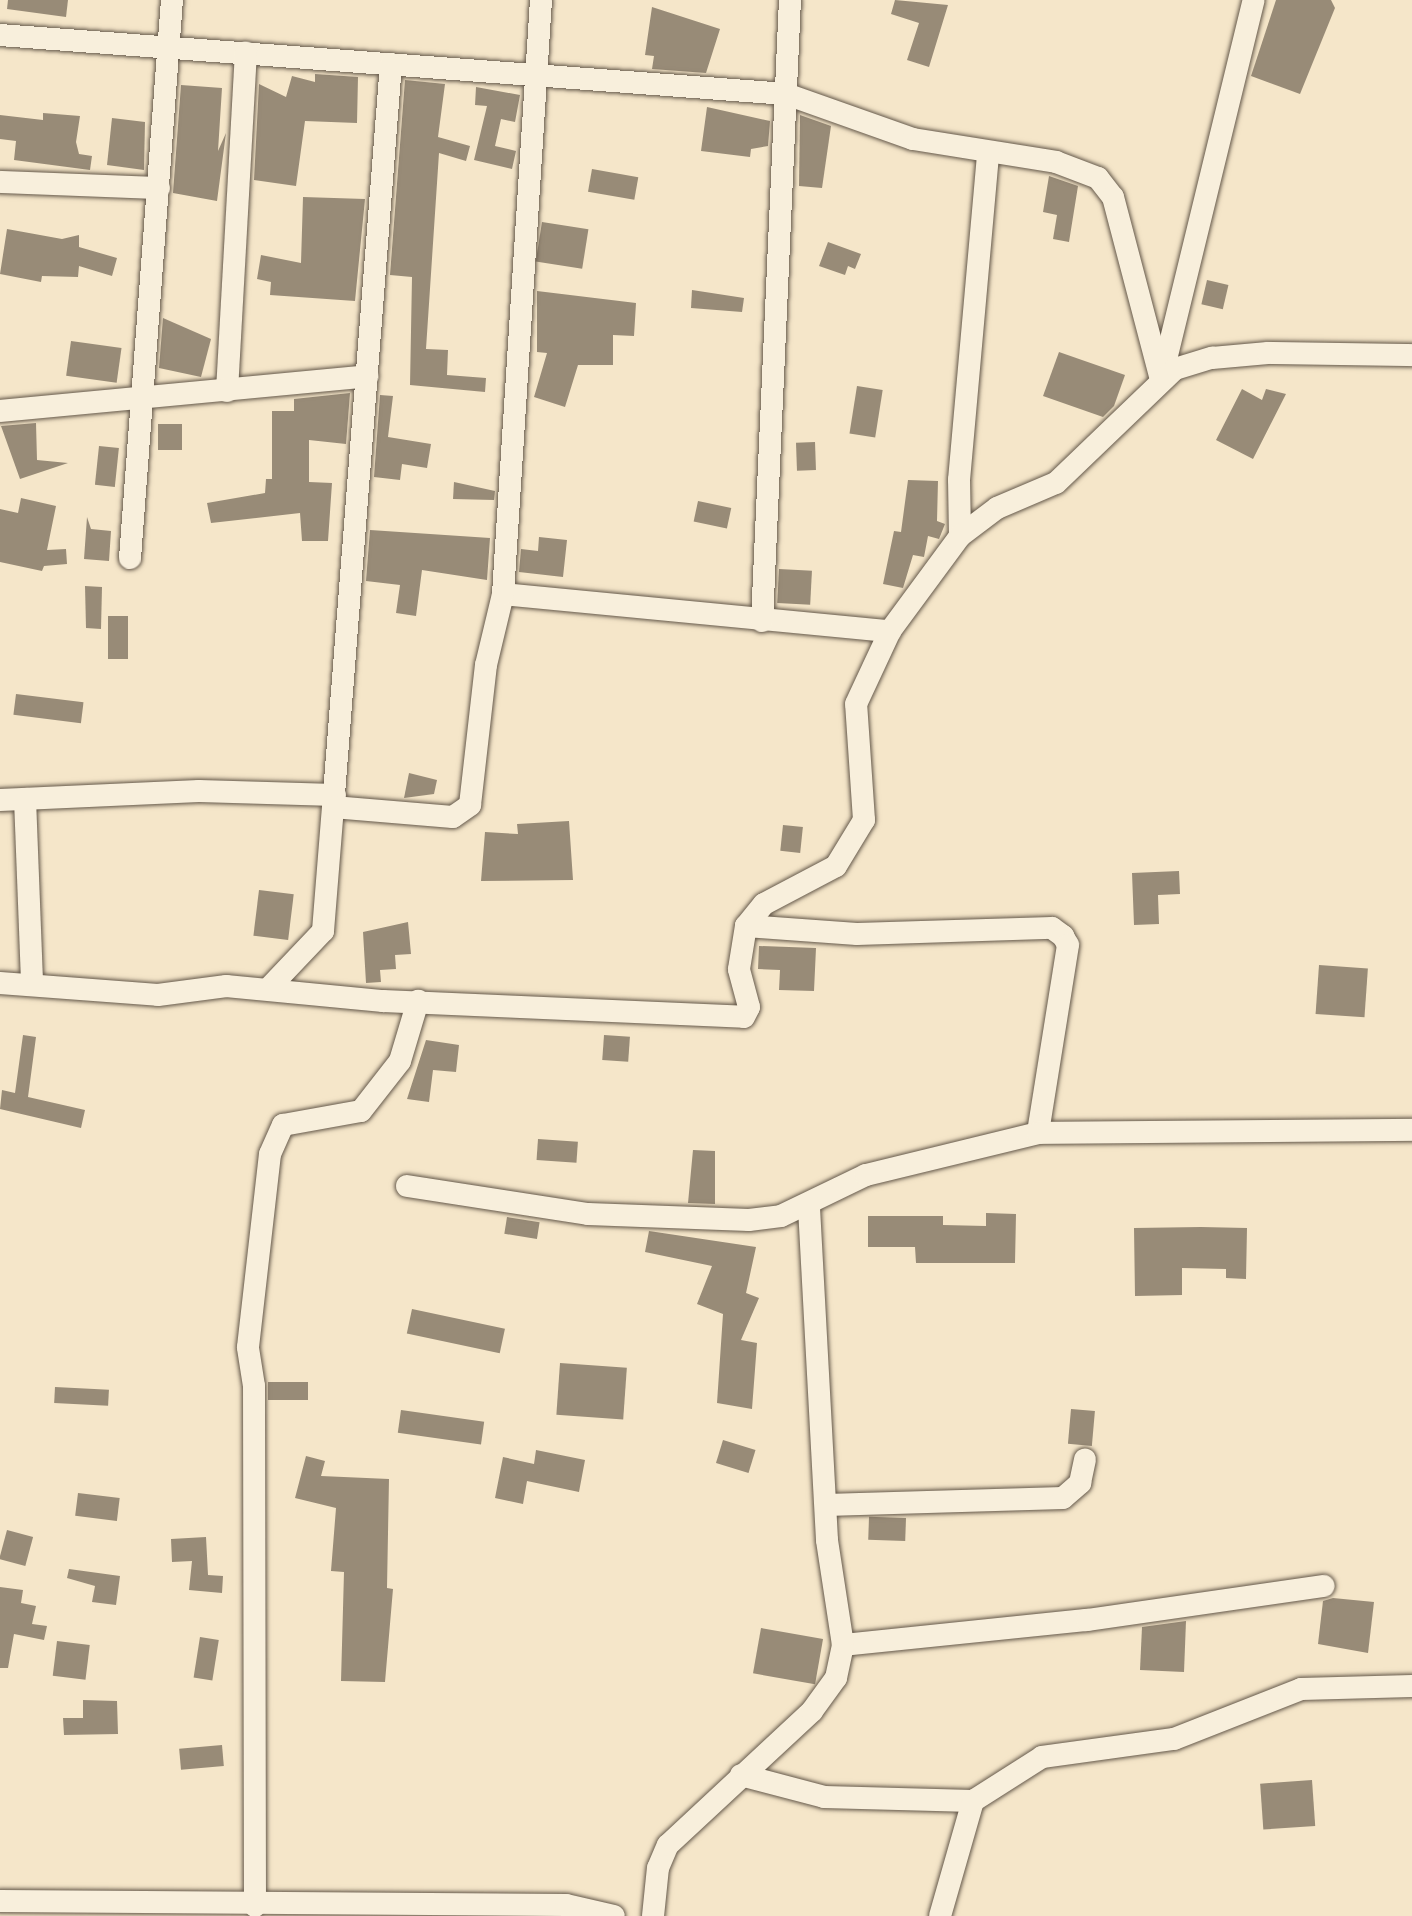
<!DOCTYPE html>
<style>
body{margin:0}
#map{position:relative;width:1412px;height:1916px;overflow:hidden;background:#f5e6c9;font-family:"IM FELL Great Primer",serif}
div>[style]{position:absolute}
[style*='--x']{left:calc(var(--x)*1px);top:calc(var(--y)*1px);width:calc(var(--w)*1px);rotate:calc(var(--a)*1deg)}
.building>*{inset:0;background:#988b77;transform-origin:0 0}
.roads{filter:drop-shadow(0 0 2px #64584a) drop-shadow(0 0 2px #64584a)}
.minor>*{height:22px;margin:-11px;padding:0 11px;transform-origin:11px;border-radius:11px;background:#f8efdc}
span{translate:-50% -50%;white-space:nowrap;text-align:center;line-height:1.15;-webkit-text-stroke:8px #f8efdc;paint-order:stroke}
</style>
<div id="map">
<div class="building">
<i style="clip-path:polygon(8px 0,68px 0,66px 17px,7px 9px)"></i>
<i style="clip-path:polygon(895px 0,948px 5px,929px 67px,907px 60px,919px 23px,891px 14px)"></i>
<i style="clip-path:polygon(1276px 0,1331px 0,1335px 8px,1300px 94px,1251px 76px)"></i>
<i style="clip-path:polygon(652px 7px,720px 29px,706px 73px,652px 69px,654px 56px,645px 55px)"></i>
<i style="clip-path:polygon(315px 74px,358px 77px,357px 123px,305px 121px,296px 186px,254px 180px,259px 84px,286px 97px,292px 76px,315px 82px)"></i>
<i style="clip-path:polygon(405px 80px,445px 84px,438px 137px,470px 146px,466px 161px,439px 153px,426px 349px,448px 350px,447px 375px,486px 378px,485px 392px,410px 385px,412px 277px,390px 275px)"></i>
<i style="clip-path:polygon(181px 85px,222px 88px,218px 151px,226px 133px,217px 201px,173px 193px)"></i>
<i style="clip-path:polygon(476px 87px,520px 95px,515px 122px,501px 119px,495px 146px,516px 151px,512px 169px,474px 160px,487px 106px,475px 105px)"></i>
<i style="clip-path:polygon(707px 107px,770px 121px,768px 146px,751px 149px,750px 157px,701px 151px)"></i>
<i style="clip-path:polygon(43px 113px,80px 116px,76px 142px,79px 154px,92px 156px,90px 170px,14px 160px,16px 141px,0 139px,0 115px,43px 120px)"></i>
<i style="clip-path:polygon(800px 115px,831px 126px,822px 188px,799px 186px)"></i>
<i style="clip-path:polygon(112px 118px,145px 122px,144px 170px,107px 165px)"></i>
<i style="left:592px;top:169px;width:47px;height:23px;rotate:10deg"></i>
<i style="clip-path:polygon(1049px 176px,1078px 186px,1069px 242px,1053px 239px,1057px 215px,1043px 212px)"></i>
<i style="clip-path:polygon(303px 197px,365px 199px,355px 301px,270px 295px,271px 282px,257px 279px,261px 255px,301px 263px)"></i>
<i style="left:542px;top:222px;width:47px;height:40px;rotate:9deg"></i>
<i style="clip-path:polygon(7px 229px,62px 239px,79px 235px,79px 247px,117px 258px,112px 276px,79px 266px,78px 277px,42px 276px,41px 282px,0 274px)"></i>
<i style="clip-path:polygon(828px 242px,861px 254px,855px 269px,848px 266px,845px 275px,819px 266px)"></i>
<i style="left:1207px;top:280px;width:22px;height:25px;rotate:13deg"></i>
<i style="clip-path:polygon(692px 290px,744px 298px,742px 312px,691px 308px)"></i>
<i style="clip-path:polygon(537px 291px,636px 303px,634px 336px,613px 335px,613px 365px,578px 365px,565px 407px,534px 397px,547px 353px,537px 352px)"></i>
<i style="clip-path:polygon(163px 318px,211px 339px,201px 377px,159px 368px)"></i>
<i style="left:71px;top:341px;width:51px;height:35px;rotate:8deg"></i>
<i style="clip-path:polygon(1059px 352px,1125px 375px,1114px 406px,1103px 417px,1043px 396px)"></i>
<i style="left:857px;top:386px;width:26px;height:48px;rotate:9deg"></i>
<i style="clip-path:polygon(1242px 389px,1262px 400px,1266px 389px,1286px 394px,1253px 459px,1216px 440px)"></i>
<i style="clip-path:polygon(350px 393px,346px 444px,309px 440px,309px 482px,332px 483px,328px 541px,302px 541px,300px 513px,211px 523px,207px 503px,265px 493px,266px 479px,272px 479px,272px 411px,294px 411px,294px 399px)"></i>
<i style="clip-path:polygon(380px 395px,393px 396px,388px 437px,431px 444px,427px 468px,402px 464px,400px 480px,374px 477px)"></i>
<i style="clip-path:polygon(36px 423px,37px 460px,68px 463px,20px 479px,1px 426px)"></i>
<i style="left:158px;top:424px;width:24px;height:26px"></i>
<i style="left:815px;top:442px;width:28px;height:19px;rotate:88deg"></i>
<i style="left:99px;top:446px;width:20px;height:39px;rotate:6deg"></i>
<i style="clip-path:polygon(908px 480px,938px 481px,937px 521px,945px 524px,939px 539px,928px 536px,924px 557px,913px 555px,903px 588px,883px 584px,894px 531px,901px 532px)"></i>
<i style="clip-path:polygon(454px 482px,495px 491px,494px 500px,453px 499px)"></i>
<i style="clip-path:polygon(21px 498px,56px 506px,47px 550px,66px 549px,67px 564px,44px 566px,42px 571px,0 562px,0 509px,18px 513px)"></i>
<i style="left:698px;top:501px;width:34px;height:21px;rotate:12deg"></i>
<i style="clip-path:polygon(87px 517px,91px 529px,111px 531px,109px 561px,84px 559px)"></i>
<i style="clip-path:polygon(370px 530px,490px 538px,487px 580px,422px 570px,416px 616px,396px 613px,400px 585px,366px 581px)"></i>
<i style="clip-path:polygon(539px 537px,567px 540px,563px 577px,519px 572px,521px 549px,538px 551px)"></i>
<i style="left:779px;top:569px;width:33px;height:34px;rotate:3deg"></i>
<i style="clip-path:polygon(85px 586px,102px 587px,101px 629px,86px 628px)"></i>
<i style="left:108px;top:616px;width:20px;height:43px"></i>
<i style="left:16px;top:694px;width:68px;height:21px;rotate:7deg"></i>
<i style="clip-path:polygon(409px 773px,437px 780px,434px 794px,404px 798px)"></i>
<i style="clip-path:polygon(569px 821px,573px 880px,481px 881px,485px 832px,518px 834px,517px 824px)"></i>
<i style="left:783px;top:825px;width:20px;height:26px;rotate:6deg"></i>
<i style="clip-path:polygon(1179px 871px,1180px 894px,1158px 895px,1159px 924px,1134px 925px,1132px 873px)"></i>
<i style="left:259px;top:890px;width:35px;height:46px;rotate:7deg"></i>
<i style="clip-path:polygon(408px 922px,411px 954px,395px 955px,396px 969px,380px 970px,381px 982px,366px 983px,363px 932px)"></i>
<i style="clip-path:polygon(759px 946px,816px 948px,814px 991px,779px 990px,780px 970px,758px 969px)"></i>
<i style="left:1319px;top:965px;width:49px;height:49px;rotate:4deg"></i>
<i style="clip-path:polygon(23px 1035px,36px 1037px,28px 1097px,85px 1110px,81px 1128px,0 1109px,2px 1090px,15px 1093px)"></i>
<i style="left:604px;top:1035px;width:26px;height:25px;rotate:4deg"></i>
<i style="clip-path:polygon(426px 1040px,459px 1045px,456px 1072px,433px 1070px,429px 1102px,407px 1099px)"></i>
<i style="left:538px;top:1139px;width:40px;height:21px;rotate:4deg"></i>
<i style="clip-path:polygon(693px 1150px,715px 1151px,715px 1204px,688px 1203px)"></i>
<i style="clip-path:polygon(986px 1213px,1016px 1214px,1015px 1263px,916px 1263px,915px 1247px,868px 1247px,868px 1216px,943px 1216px,943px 1225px,986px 1226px)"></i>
<i style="left:507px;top:1217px;width:33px;height:17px;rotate:9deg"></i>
<i style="clip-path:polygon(1201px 1227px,1247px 1228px,1246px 1279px,1226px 1278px,1226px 1269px,1182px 1268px,1182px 1295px,1135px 1296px,1134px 1228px)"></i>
<i style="clip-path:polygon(649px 1231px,756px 1247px,746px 1293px,759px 1298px,741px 1340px,757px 1343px,752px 1409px,717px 1403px,723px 1314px,697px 1304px,712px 1266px,645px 1252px)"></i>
<i style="left:412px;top:1309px;width:95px;height:25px;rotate:12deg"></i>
<i style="left:560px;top:1363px;width:67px;height:52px;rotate:4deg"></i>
<i style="left:268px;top:1382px;width:40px;height:18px"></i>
<i style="left:55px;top:1387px;width:54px;height:16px;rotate:3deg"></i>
<i style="left:1071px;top:1409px;width:24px;height:35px;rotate:5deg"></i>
<i style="left:401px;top:1410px;width:84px;height:23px;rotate:8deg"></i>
<i style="left:723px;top:1440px;width:34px;height:24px;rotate:17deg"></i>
<i style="clip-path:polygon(536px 1450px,585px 1460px,579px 1492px,527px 1481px,523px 1504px,495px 1498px,503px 1457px,534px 1464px)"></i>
<i style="clip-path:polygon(306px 1456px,325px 1461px,321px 1476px,389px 1479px,387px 1588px,393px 1589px,385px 1682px,341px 1681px,344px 1572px,331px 1571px,336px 1508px,295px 1498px)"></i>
<i style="left:78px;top:1493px;width:42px;height:23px;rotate:7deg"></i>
<i style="left:906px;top:1518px;width:23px;height:37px;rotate:92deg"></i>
<i style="left:7px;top:1530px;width:27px;height:30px;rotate:15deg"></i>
<i style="clip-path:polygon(206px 1537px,208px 1575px,223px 1576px,222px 1593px,189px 1590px,192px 1561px,172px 1562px,171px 1539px)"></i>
<i style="clip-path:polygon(69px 1569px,120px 1576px,116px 1605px,92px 1602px,95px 1586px,67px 1578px)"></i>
<i style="clip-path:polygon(0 1587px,23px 1590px,21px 1603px,36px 1606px,32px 1624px,47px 1626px,44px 1640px,14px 1634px,8px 1668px,0 1668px)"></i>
<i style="clip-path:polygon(1333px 1598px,1374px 1602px,1368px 1653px,1318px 1644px,1323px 1601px)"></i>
<i style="clip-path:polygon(1186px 1621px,1184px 1672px,1140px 1670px,1142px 1627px)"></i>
<i style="left:761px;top:1628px;width:63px;height:46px;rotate:10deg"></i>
<i style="left:200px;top:1637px;width:19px;height:41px;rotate:9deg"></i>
<i style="left:57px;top:1641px;width:33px;height:35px;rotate:7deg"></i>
<i style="clip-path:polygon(83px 1700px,117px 1701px,118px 1734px,64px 1735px,63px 1718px,83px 1718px)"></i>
<i style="left:222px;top:1745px;width:21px;height:43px;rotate:85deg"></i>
<i style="left:1312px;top:1780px;width:46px;height:52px;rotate:86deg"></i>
</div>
<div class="roads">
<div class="minor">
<i style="--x:0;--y:35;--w:788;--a:4.29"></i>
<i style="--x:786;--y:94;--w:135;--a:19.5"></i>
<i style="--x:913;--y:139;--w:145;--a:9.1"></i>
<i style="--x:1056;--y:162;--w:45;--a:20.9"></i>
<i style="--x:1098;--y:178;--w:24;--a:52"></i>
<i style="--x:1113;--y:197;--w:189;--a:75.3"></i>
<i style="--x:0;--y:182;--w:159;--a:2.2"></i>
<i style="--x:1162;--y:376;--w:387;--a:-76.3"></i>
<i style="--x:227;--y:391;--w:339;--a:-86.8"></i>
<i style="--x:0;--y:411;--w:369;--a:-5.4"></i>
<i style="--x:960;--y:536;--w:56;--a:-91"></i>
<i style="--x:959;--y:480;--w:325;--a:-84.9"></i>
<i style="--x:130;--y:558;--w:560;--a:-85.7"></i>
<i style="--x:503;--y:594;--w:389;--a:5.5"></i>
<i style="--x:890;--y:631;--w:118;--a:-53.6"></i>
<i style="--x:960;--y:536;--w:46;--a:-37.1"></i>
<i style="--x:997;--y:508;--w:64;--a:-23"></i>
<i style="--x:1056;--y:483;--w:165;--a:-43.8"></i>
<i style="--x:1175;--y:369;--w:39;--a:-17"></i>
<i style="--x:1212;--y:358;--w:56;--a:-5.1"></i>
<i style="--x:1268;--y:353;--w:144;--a:0.8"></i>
<i style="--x:762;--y:621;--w:622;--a:-87.42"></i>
<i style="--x:25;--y:799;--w:186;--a:87.8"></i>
<i style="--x:0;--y:800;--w:199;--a:-2.6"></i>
<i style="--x:199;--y:791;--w:136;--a:1.7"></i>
<i style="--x:333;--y:807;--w:745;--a:-85.54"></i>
<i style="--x:746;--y:926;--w:111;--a:4.1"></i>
<i style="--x:857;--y:934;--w:195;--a:-1.8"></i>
<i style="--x:1052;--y:928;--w:14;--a:36"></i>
<i style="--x:1063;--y:936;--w:10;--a:61"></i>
<i style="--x:1068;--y:945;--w:190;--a:99.1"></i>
<i style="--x:0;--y:983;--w:158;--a:4.3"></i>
<i style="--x:158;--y:995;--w:69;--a:-7.5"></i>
<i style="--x:226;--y:986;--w:158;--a:5.5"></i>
<i style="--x:383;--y:1001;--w:361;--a:2.5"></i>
<i style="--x:744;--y:1017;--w:11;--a:-63"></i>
<i style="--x:749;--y:1007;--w:39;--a:-105"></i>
<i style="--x:739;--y:969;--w:44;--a:-80.8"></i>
<i style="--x:746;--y:926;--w:28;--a:-51"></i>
<i style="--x:764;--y:904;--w:81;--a:-27.8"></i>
<i style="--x:836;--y:866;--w:54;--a:-58.7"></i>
<i style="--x:864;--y:820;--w:116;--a:-93.9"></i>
<i style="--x:856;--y:704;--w:81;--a:-65"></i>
<i style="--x:268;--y:989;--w:80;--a:-46.5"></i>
<i style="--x:323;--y:931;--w:124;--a:-85.4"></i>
<i style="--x:333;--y:807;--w:120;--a:4.8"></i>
<i style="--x:453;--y:817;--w:21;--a:-35"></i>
<i style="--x:470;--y:805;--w:141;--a:-83.5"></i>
<i style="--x:486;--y:665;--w:73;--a:-76.5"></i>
<i style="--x:503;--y:594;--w:595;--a:-86.34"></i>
<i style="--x:407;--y:1186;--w:183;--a:8.8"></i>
<i style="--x:588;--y:1214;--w:161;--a:2.1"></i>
<i style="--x:749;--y:1220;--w:32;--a:-7"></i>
<i style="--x:781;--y:1216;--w:94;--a:-25.8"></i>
<i style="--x:866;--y:1175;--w:177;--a:-13.7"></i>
<i style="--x:1038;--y:1133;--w:374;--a:-0.5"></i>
<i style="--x:826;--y:1505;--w:237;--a:-1.7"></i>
<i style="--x:1063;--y:1498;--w:23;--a:-41"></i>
<i style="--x:1080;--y:1483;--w:24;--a:-78"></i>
<i style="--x:843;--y:1645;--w:245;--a:-5.9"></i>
<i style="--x:1087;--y:1620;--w:239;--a:-8.2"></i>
<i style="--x:741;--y:1775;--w:86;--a:14.8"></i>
<i style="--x:824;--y:1797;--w:149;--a:1.5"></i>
<i style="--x:0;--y:1901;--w:566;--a:0.4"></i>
<i style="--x:566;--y:1905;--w:49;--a:12.9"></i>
<i style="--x:255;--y:1906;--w:520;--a:-90.11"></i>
<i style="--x:254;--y:1386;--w:39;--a:-99"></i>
<i style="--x:248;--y:1347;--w:194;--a:-83.5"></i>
<i style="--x:270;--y:1154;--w:32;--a:-66"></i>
<i style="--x:283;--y:1125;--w:79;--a:-10.2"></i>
<i style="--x:361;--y:1111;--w:63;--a:-52"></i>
<i style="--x:400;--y:1061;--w:63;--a:-73.3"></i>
<i style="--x:653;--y:1916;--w:48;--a:-84.1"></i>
<i style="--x:658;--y:1868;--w:25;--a:-67"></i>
<i style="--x:668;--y:1845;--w:197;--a:-42.9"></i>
<i style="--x:812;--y:1711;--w:41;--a:-54"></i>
<i style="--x:836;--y:1678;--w:34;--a:-78"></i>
<i style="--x:843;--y:1645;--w:106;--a:-98.7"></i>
<i style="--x:827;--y:1540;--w:337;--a:-93.1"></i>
<i style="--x:940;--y:1916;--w:120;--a:-74"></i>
<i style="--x:973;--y:1801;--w:82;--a:-32.5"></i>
<i style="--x:1042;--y:1757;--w:133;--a:-7.8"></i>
<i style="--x:1174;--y:1739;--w:136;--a:-21.5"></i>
<i style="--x:1301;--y:1689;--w:111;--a:-1.5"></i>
</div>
</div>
</div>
